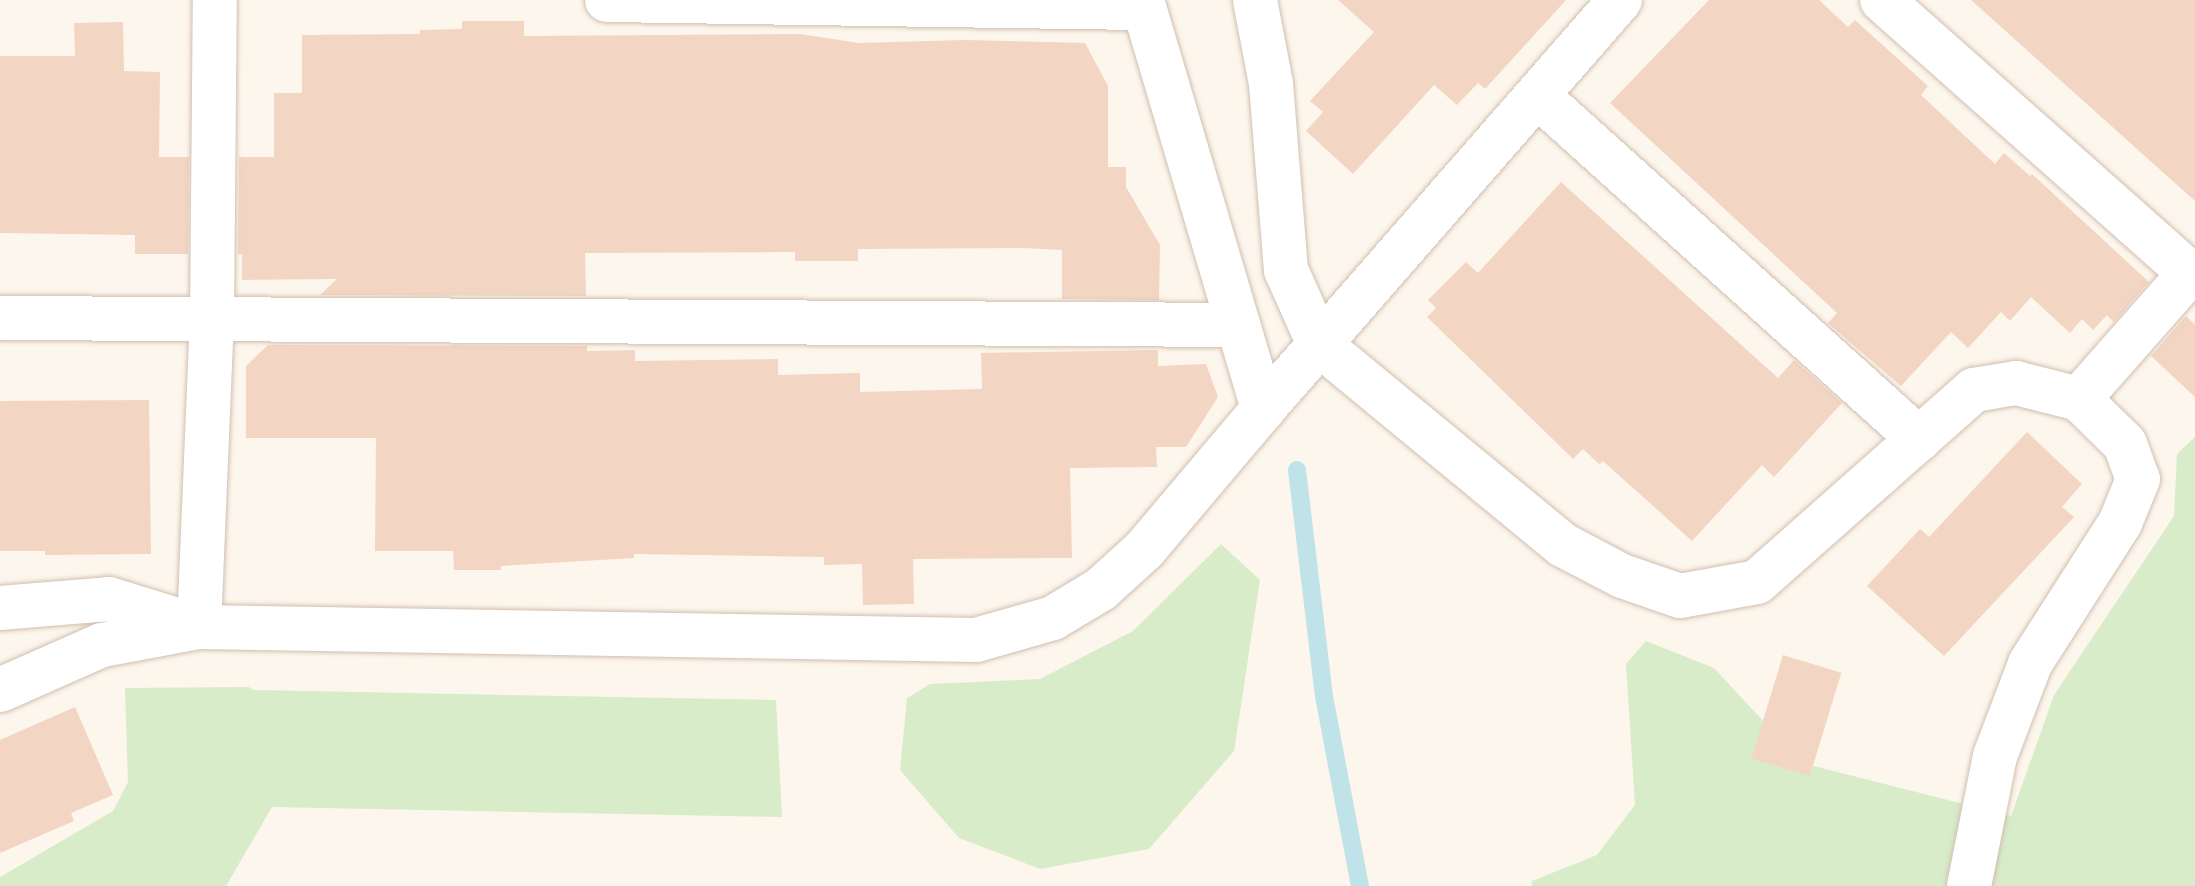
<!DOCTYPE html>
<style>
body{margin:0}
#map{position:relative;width:2195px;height:886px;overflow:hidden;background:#fdf6ec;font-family:"Fira Sans",sans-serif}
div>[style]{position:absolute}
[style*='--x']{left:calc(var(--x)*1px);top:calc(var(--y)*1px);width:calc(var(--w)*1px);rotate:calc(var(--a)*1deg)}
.green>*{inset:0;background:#d8ecc9}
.stream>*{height:18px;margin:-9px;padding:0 9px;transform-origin:9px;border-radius:9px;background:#bfe3e8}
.building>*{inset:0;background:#f3d5c3;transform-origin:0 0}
.roads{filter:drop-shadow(0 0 2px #d1beb0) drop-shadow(0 0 2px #d1beb0)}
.street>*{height:44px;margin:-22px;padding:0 22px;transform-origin:22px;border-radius:22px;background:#fff}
.secondary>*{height:44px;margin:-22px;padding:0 22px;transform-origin:22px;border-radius:22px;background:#fff}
span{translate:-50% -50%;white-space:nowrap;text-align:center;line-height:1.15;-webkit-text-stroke:6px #fffaf3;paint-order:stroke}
</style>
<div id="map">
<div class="green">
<i style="clip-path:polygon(2195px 437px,2195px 886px,1532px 886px,1532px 881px,1597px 855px,1635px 805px,1626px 664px,1646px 641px,1714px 668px,1802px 763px,2011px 816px,2054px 695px,2174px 516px,2177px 454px)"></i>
<i style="clip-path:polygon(1221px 544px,1260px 580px,1234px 751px,1149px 849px,1040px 869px,959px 838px,900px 770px,907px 698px,930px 684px,1040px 679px,1133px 631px)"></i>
<i style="clip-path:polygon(249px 687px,253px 690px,776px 700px,782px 817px,272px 807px,226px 886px,0 886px,0 877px,113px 811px,128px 782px,125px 688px)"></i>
</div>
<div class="stream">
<i style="--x:1297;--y:470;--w:228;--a:83.2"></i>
<i style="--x:1324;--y:696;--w:193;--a:79.3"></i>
</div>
<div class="building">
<i style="clip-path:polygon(1338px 0,1566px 0,1485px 89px,1478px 83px,1457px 105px,1434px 85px,1353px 174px,1306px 131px,1323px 112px,1310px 101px,1374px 32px)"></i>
<i style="clip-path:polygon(1709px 0,1819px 0,1848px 27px,1855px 20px,1928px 86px,1921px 95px,1995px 164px,2004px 153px,2030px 176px,2032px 174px,2149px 282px,2114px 322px,2107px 315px,2093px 330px,2082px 319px,2070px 333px,2031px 297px,2010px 321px,2001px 312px,1968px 348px,1951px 332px,1901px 386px,1828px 323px,1837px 313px,1610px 103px)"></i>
<i style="clip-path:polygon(1971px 0,2195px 0,2195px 201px,2040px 62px)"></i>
<i style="clip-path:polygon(462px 21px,524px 21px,524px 36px,800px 34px,859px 43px,964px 40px,1085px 43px,1108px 86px,1108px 167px,1126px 167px,1126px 187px,1160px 245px,1159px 300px,1062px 299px,1062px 250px,1024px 248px,858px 249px,858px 261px,795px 261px,795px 252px,585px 253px,586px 296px,320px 295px,337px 279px,242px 280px,242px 254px,238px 254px,239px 157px,274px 157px,274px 93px,302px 93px,302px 35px,420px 34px,420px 30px,462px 29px)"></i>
<i style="clip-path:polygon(123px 22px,124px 71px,160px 72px,159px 157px,189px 157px,188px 254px,135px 254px,135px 235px,0 233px,0 56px,75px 56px,74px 23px)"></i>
<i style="clip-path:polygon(1561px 182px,1778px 378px,1794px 360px,1842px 403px,1774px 477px,1762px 465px,1692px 541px,1603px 461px,1599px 464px,1583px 449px,1573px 459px,1427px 317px,1436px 308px,1428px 300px,1466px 262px,1478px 273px)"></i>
<i style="clip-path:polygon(2186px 316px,2195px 325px,2195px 397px,2151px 356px)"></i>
<i style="clip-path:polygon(268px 345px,587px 346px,587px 351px,635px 350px,635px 361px,778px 359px,778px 375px,860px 373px,860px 392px,982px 389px,981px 353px,1158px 350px,1158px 366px,1206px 364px,1218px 397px,1186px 447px,1156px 447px,1157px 467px,1070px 468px,1072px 558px,913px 559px,914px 604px,863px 605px,862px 564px,824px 565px,824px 557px,634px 554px,634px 558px,501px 566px,501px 570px,454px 570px,453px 551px,375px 551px,376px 438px,246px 438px,246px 366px)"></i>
<i style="clip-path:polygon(149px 400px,151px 554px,45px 555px,45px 551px,0 551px,0 401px)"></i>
<i style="clip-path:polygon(2027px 432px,2082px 484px,2062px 507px,2074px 517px,1944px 656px,1867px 586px,1920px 529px,1929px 537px)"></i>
<i style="left:1783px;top:655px;width:61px;height:108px;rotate:17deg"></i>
<i style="clip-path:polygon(75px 707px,113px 795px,71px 813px,74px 821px,0 853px,0 740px)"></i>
</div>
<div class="roads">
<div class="street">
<i style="--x:607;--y:0;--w:536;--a:0.86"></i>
<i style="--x:1255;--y:0;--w:86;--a:79.2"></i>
<i style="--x:1271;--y:84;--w:187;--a:85.4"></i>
<i style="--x:1286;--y:270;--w:81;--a:66"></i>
<i style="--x:1319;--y:344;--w:316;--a:39.5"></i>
<i style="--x:1563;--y:545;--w:67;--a:27.7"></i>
<i style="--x:1622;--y:576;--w:61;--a:19"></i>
<i style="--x:1680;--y:596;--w:78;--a:-10.3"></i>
<i style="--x:1757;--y:582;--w:290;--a:-41.5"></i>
<i style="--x:1974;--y:390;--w:43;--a:-9.5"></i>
<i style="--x:2016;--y:383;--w:65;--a:14.3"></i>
<i style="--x:2079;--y:399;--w:64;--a:44.4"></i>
<i style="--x:2125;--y:444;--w:37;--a:70"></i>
<i style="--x:2138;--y:479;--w:48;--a:112.2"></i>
<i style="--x:2120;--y:523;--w:167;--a:122.6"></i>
<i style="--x:2030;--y:664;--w:98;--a:110.8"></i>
<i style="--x:1995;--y:756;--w:133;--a:101.3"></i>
<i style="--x:1882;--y:0;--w:412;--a:41.6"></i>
<i style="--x:2190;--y:273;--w:168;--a:131.4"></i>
<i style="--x:1538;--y:96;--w:513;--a:42"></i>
<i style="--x:0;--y:318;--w:1238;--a:0.32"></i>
<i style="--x:0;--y:608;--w:109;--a:-4.7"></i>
<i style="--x:109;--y:599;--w:88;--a:17.2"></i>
<i style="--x:199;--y:627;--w:308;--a:-87.6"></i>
<i style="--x:212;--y:319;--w:319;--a:-89.5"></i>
<i style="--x:0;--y:690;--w:111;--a:-23.8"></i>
<i style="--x:102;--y:645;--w:99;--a:-10.5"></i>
<i style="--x:199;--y:627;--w:777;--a:0.96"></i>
<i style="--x:976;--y:640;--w:80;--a:-15.9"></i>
<i style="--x:1053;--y:618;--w:56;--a:-31.1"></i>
<i style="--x:1101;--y:589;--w:58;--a:-42.2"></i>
<i style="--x:1144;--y:550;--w:185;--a:-49.8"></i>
</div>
<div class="secondary">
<i style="--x:1142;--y:0;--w:427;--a:73.5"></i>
<i style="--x:1263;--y:409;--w:543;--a:-48.88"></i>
</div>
</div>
</div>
